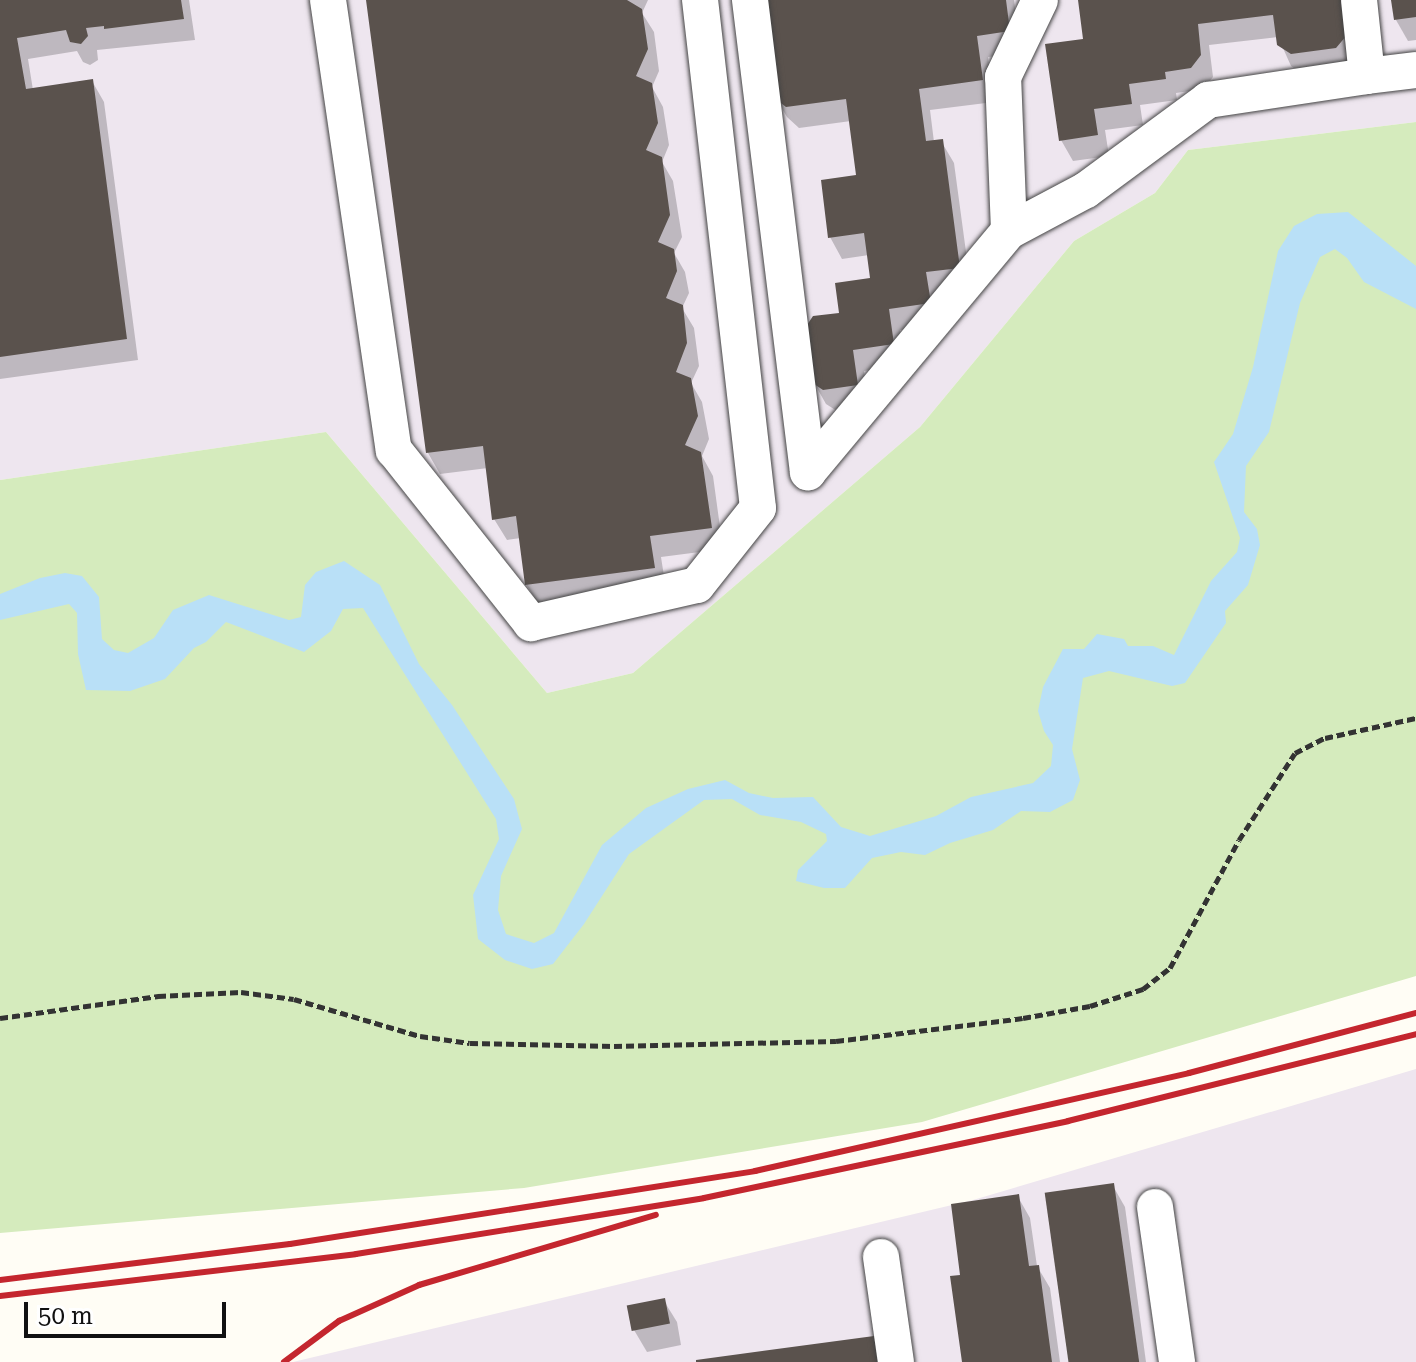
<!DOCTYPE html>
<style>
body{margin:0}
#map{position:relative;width:1416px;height:1362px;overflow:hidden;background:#fffdf5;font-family:"Roboto Serif",serif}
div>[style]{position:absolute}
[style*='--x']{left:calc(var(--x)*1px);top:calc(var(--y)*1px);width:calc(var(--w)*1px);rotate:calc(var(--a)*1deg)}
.industrial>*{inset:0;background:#eee6ef}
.green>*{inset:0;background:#d5ebbd}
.water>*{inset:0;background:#b9e0f7}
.shadow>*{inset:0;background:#0003}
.building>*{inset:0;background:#5a524d;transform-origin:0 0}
.path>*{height:5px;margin-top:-2.5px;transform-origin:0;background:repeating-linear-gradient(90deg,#333 0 8px,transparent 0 12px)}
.roads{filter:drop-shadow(0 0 2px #444) drop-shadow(0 0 2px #444)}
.minor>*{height:36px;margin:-18px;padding:0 18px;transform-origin:18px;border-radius:18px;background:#fff}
.rail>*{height:6px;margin:-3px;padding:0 3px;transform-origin:3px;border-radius:3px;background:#c4262e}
span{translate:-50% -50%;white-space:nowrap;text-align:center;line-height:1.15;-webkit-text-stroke:8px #fff;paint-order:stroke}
.scale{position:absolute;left:24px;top:1302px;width:202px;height:36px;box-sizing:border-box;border:4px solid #111;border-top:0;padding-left:10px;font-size:24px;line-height:28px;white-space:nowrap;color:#111;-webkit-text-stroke:6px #fff;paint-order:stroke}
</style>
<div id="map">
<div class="industrial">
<i style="clip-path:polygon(0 0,1416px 0,1416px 122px,1188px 150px,1155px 193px,1074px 241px,920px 427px,633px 673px,547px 693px,326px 432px,0 480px)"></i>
<i style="clip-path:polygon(1416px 1069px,1416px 1362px,293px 1362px,973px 1200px)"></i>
</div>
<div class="green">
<i style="clip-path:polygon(1416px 122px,1416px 976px,922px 1122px,524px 1188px,0 1233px,0 480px,326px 432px,547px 693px,633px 673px,920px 427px,1074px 241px,1155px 193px,1188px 150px)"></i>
</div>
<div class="water">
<i style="clip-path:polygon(1348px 212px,1416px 266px,1416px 309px,1364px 282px,1347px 258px,1335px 249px,1320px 257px,1300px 303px,1269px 432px,1246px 466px,1244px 512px,1257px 529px,1260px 545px,1248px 585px,1225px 611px,1226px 623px,1185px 683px,1172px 686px,1109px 671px,1083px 678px,1072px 749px,1080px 780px,1073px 800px,1050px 812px,1021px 811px,993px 830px,950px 843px,925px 855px,901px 852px,872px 858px,845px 888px,824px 888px,796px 881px,798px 870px,827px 841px,826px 834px,801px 822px,760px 815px,732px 799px,704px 800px,629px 854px,584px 924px,553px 964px,532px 969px,505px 960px,478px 939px,473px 895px,499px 839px,496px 819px,363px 608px,343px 609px,331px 631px,304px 652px,226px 622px,206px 642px,194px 648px,165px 679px,130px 691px,86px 690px,78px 654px,77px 613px,69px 604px,0 620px,0 594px,40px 578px,65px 573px,82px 576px,99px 597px,102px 639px,114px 650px,128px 653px,154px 638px,173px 610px,209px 595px,289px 620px,301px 617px,305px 585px,316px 572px,344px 561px,380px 585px,419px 664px,452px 705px,514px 799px,522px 829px,501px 876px,498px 910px,506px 934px,534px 943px,554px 933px,602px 845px,646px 808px,688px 789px,725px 780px,749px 793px,773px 798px,813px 797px,841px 827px,870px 836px,936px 816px,971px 797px,1033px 783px,1051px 766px,1053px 745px,1044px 731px,1038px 711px,1043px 687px,1063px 649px,1084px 649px,1097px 634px,1124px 639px,1128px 646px,1153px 646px,1174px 655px,1211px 581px,1237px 552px,1240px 538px,1214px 462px,1233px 434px,1253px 367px,1278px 251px,1294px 226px,1317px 214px)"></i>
</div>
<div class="shadow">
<i style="clip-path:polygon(0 0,189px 0,195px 40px,97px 50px,98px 60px,90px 65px,83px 62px,77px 51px,28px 59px,33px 90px,92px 81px,104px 102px,138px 360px,0 379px)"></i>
<i style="clip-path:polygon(368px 0,648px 0,642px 13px,654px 32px,659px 71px,652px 87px,663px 107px,669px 145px,662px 162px,673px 181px,682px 237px,674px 253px,685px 272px,689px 293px,682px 308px,694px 328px,699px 366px,691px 383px,702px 402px,709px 439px,702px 456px,713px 476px,723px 549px,661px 557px,666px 589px,539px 606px,526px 584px,521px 538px,507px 540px,494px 519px,488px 468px,440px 474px,428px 453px)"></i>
<i style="clip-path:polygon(761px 0,1014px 0,1021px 53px,988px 57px,994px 102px,930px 110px,934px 142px,941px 141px,954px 163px,971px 289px,942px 324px,900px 330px,905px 365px,864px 371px,869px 406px,837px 411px,826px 404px,813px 381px,841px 314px,872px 280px,869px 255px,842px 259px,830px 237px,858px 177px,851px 121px,799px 128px,787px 117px,774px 95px)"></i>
<i style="clip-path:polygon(1080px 0,1350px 0,1358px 58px,1304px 75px,1291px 66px,1278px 37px,1209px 45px,1213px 77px,1203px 89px,1176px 93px,1177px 100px,1140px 105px,1143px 125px,1105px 130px,1109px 156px,1073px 161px,1061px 140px,1086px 41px)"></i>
<i style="clip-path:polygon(1393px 0,1416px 0,1416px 40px,1408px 41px,1396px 20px)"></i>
<i style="clip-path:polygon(1113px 1186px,1125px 1207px,1146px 1362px,1070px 1362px)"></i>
<i style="clip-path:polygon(1018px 1197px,1030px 1218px,1037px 1266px,1050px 1288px,1060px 1362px,964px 1362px,963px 1276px)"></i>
<i style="clip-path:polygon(664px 1301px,677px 1322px,681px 1345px,647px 1352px,634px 1330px)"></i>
</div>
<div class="building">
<i style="clip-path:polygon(0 0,181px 0,184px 19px,104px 29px,104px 26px,86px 28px,88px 36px,81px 44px,70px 42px,66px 30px,17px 38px,26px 89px,93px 79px,127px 339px,0 357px)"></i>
<i style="clip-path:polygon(366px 0,627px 0,642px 9px,648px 49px,636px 76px,652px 83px,658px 123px,646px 150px,662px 157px,670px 215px,658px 242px,674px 249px,677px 271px,666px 298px,683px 305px,687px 343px,676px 372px,691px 378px,698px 416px,685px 445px,701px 452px,712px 528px,650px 536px,655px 568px,525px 585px,516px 516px,492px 520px,483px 446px,426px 453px)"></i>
<i style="clip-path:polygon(759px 0,1006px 0,1010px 31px,977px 36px,983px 80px,919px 89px,926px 141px,943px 139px,960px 268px,926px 272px,931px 303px,889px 309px,894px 344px,853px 350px,858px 385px,823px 390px,811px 382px,803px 331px,813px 316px,839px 313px,835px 283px,870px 278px,864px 233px,828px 238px,821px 180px,856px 175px,846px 99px,786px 107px,772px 96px)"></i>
<i style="clip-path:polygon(1078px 0,1342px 0,1347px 35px,1336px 48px,1291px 54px,1277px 45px,1273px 15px,1198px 24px,1201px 55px,1191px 68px,1165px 72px,1166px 79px,1129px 84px,1132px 104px,1094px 109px,1098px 135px,1059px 141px,1045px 44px,1083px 39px)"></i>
<i style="clip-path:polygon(1391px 0,1416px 0,1416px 17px,1394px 20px)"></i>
<i style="left:1114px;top:1183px;width:181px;height:70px;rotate:82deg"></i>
<i style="clip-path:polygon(1019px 1194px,1029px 1266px,1039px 1265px,1052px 1362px,962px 1362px,950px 1276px,960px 1275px,951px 1204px)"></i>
<i style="left:665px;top:1298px;width:26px;height:39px;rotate:79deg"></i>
<i style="clip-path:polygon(889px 1334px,892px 1362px,696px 1362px,696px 1360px)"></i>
</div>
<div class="path">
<i style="--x:0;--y:1018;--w:160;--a:-7.9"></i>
<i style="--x:158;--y:996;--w:83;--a:-2.8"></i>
<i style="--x:241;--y:992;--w:53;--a:7.5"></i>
<i style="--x:294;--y:999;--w:131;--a:16.4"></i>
<i style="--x:420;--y:1036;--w:50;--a:8"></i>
<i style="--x:470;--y:1043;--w:144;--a:1.2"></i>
<i style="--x:614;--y:1046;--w:222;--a:-1.3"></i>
<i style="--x:836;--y:1041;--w:188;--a:-7"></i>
<i style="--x:1023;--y:1018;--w:68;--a:-10.2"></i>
<i style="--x:1090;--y:1006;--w:56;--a:-17.8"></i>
<i style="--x:1143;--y:989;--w:34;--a:-38"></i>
<i style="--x:1170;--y:968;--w:145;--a:-61.7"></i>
<i style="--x:1239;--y:840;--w:103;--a:-57.2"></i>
<i style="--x:1295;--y:753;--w:34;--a:-27"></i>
<i style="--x:1325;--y:738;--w:93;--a:-12.4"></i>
</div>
<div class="roads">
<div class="minor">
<i style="--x:328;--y:0;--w:455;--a:81.7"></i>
<i style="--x:394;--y:450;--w:221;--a:51.6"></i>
<i style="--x:531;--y:623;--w:170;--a:-12.9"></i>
<i style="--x:697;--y:585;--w:98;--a:-51.6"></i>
<i style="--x:758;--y:508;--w:511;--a:-96.51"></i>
<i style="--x:750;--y:0;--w:476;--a:83"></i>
<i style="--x:808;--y:472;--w:314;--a:-50.2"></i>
<i style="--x:1009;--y:231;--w:154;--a:-92.2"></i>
<i style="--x:1003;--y:77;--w:85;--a:-64.3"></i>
<i style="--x:1367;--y:76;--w:49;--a:-7"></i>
<i style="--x:1009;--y:231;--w:87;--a:-28"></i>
<i style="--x:1086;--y:190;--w:152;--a:-36.4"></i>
<i style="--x:1208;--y:100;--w:161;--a:-8.6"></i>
<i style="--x:1367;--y:76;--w:76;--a:-96"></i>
<i style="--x:1155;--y:1207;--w:157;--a:81.9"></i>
<i style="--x:881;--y:1257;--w:106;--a:81.9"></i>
</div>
</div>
<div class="rail">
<i style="--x:0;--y:1280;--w:292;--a:-7.1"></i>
<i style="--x:290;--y:1244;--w:471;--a:-8.9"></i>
<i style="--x:755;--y:1171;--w:445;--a:-12.7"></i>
<i style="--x:1189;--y:1073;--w:235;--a:-14.8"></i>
<i style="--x:0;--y:1296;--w:358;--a:-6.7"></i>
<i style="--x:356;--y:1254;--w:352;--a:-9.1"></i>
<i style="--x:704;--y:1198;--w:372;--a:-11.9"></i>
<i style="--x:1068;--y:1121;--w:359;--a:-14"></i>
<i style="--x:284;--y:1362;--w:69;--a:-36.7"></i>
<i style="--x:339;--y:1321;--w:88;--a:-24.2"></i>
<i style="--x:419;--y:1285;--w:247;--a:-16.5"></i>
</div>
<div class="scale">50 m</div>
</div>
